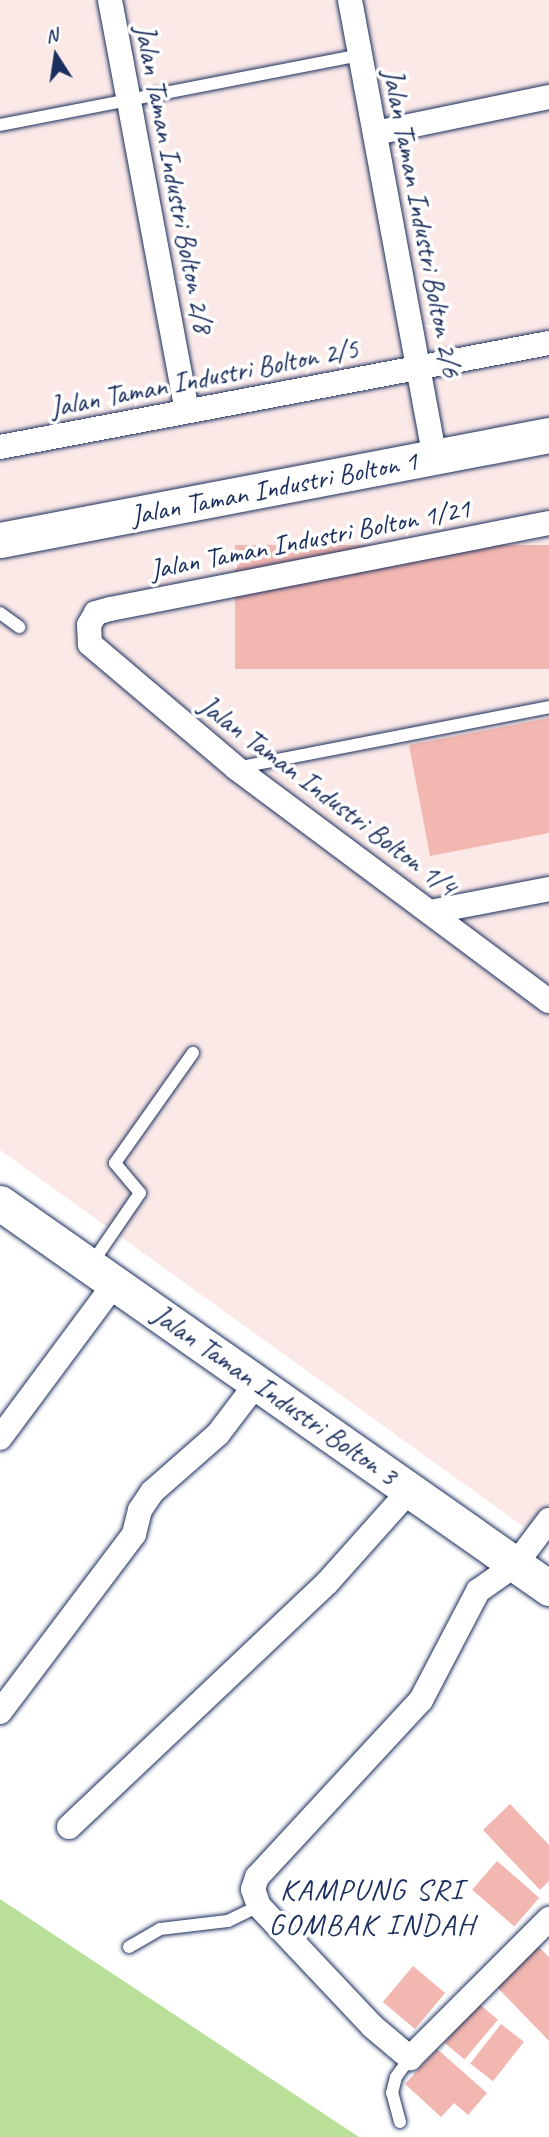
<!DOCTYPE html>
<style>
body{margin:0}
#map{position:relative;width:549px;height:2137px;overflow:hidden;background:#fff;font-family:Caveat,sans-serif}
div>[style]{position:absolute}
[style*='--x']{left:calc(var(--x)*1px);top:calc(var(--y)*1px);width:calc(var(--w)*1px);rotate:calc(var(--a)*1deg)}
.built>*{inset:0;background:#fbe9e8}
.green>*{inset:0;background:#badf99}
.building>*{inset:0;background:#f3b7b1;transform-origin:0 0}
.roads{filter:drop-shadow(0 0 2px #1b2f5e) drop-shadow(0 0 2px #1b2f5e)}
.lane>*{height:12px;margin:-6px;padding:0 6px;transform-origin:6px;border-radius:6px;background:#fff}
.street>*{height:24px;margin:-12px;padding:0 12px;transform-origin:12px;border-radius:12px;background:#fff}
.secondary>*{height:35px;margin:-17.5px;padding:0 17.5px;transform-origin:17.5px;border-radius:17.5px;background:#fff}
span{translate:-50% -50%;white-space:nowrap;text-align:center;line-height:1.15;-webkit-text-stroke:7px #fff;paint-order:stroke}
.street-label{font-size:28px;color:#1b2f5e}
.neighbourhood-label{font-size:30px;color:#1b2f5e;letter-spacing:2px}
.north{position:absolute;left:21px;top:21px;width:70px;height:70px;-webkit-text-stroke:5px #fff;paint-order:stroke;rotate:348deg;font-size:19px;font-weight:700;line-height:28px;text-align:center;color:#1b2f5e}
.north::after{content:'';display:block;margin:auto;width:24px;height:32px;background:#1b2f5e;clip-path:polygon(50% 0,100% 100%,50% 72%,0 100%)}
</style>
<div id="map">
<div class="built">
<i style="clip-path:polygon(0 0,549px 0,549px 1545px,0 1150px)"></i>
</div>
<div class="green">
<i style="clip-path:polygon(0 1899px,359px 2137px,0 2137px)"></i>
</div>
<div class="building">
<i style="left:549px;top:545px;width:124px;height:314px;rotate:90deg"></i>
<i style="clip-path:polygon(549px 718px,549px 833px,430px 856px,409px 745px)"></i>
<i style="clip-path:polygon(510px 1804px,549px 1845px,549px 1881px,540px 1890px,483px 1830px)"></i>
<i style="left:497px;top:1861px;width:56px;height:38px;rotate:41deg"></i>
<i style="clip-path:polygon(538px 1946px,549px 1957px,549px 2041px,496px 1986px)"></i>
<i style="left:413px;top:1966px;width:42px;height:47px;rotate:40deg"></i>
<i style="left:478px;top:2003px;width:26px;height:52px;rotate:40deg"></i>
<i style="left:501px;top:2024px;width:29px;height:50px;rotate:38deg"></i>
<i style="clip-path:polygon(437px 2049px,487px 2093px,468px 2115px,454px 2103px,441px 2117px,405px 2084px)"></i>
</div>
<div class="roads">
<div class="lane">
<i style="--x:0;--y:125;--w:367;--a:-11"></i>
<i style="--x:0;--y:613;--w:24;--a:36"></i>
<i style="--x:236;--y:768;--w:319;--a:-11"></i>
<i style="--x:92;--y:1263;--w:85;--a:-55.6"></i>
<i style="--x:140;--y:1193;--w:39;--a:-130"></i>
<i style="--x:115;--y:1163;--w:135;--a:-54.7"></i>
<i style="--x:129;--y:1947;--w:36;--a:-30"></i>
<i style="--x:160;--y:1929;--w:68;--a:-6.7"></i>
<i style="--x:228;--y:1921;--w:34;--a:-26"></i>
<i style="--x:400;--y:2122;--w:30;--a:-105"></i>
<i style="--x:392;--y:2093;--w:16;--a:-76"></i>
<i style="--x:396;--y:2077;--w:24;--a:-54"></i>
</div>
<div class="street">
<i style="--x:110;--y:0;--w:417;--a:79.4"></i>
<i style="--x:350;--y:0;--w:465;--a:79.5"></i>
<i style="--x:375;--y:133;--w:178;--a:-11.7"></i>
<i style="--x:0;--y:447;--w:559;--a:-10.73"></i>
<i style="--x:549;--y:523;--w:447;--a:168.9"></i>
<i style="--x:110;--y:609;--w:15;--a:164"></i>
<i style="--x:96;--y:613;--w:14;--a:120"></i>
<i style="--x:89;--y:625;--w:19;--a:87"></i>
<i style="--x:90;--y:644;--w:192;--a:40.3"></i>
<i style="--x:236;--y:768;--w:390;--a:36.7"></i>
<i style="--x:430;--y:912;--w:121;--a:-10.9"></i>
<i style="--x:0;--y:1438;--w:193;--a:-53.4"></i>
<i style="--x:549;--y:1520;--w:56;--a:127.1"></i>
<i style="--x:515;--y:1565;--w:45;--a:144.9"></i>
<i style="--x:478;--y:1591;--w:123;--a:117.6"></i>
<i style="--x:421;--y:1700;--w:241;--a:132.8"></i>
<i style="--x:257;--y:1877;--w:13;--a:108"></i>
<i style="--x:253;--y:1889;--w:18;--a:71"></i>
<i style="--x:259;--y:1906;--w:165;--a:46.7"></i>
<i style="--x:372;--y:2026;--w:50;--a:40.1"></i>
<i style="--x:410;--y:2058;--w:197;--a:-45"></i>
<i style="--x:0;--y:1712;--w:223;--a:-53"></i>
<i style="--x:134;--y:1534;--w:25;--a:-76"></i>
<i style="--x:140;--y:1510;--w:22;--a:-56"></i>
<i style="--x:152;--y:1492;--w:88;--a:-41.3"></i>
<i style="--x:218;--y:1434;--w:64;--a:-52.6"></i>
<i style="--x:69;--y:1827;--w:355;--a:-43.4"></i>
<i style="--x:327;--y:1583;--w:125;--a:-48.3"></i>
</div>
<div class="secondary">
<i style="--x:0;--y:540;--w:559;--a:-10.83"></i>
<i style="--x:0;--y:1203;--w:671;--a:35.04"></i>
</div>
</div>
<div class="street-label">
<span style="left:174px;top:179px;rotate:79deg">Jalan Taman Industri Bolton 2/8</span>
<span style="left:422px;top:223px;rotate:79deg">Jalan Taman Industri Bolton 2/6</span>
<span style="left:204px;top:378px;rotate:-11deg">Jalan Taman Industri Bolton 2/5</span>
<span style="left:274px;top:488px;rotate:-11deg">Jalan Taman Industri Bolton 1</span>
<span style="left:310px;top:539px;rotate:-11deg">Jalan Taman Industri Bolton 1/21</span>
<span style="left:328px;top:796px;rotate:37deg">Jalan Taman Industri Bolton 1/4</span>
<span style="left:275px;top:1395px;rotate:35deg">Jalan Taman Industri Bolton 3</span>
</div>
<div class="neighbourhood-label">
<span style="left:372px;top:1906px">KAMPUNG SRI<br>GOMBAK INDAH</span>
</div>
<div class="north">N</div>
</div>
